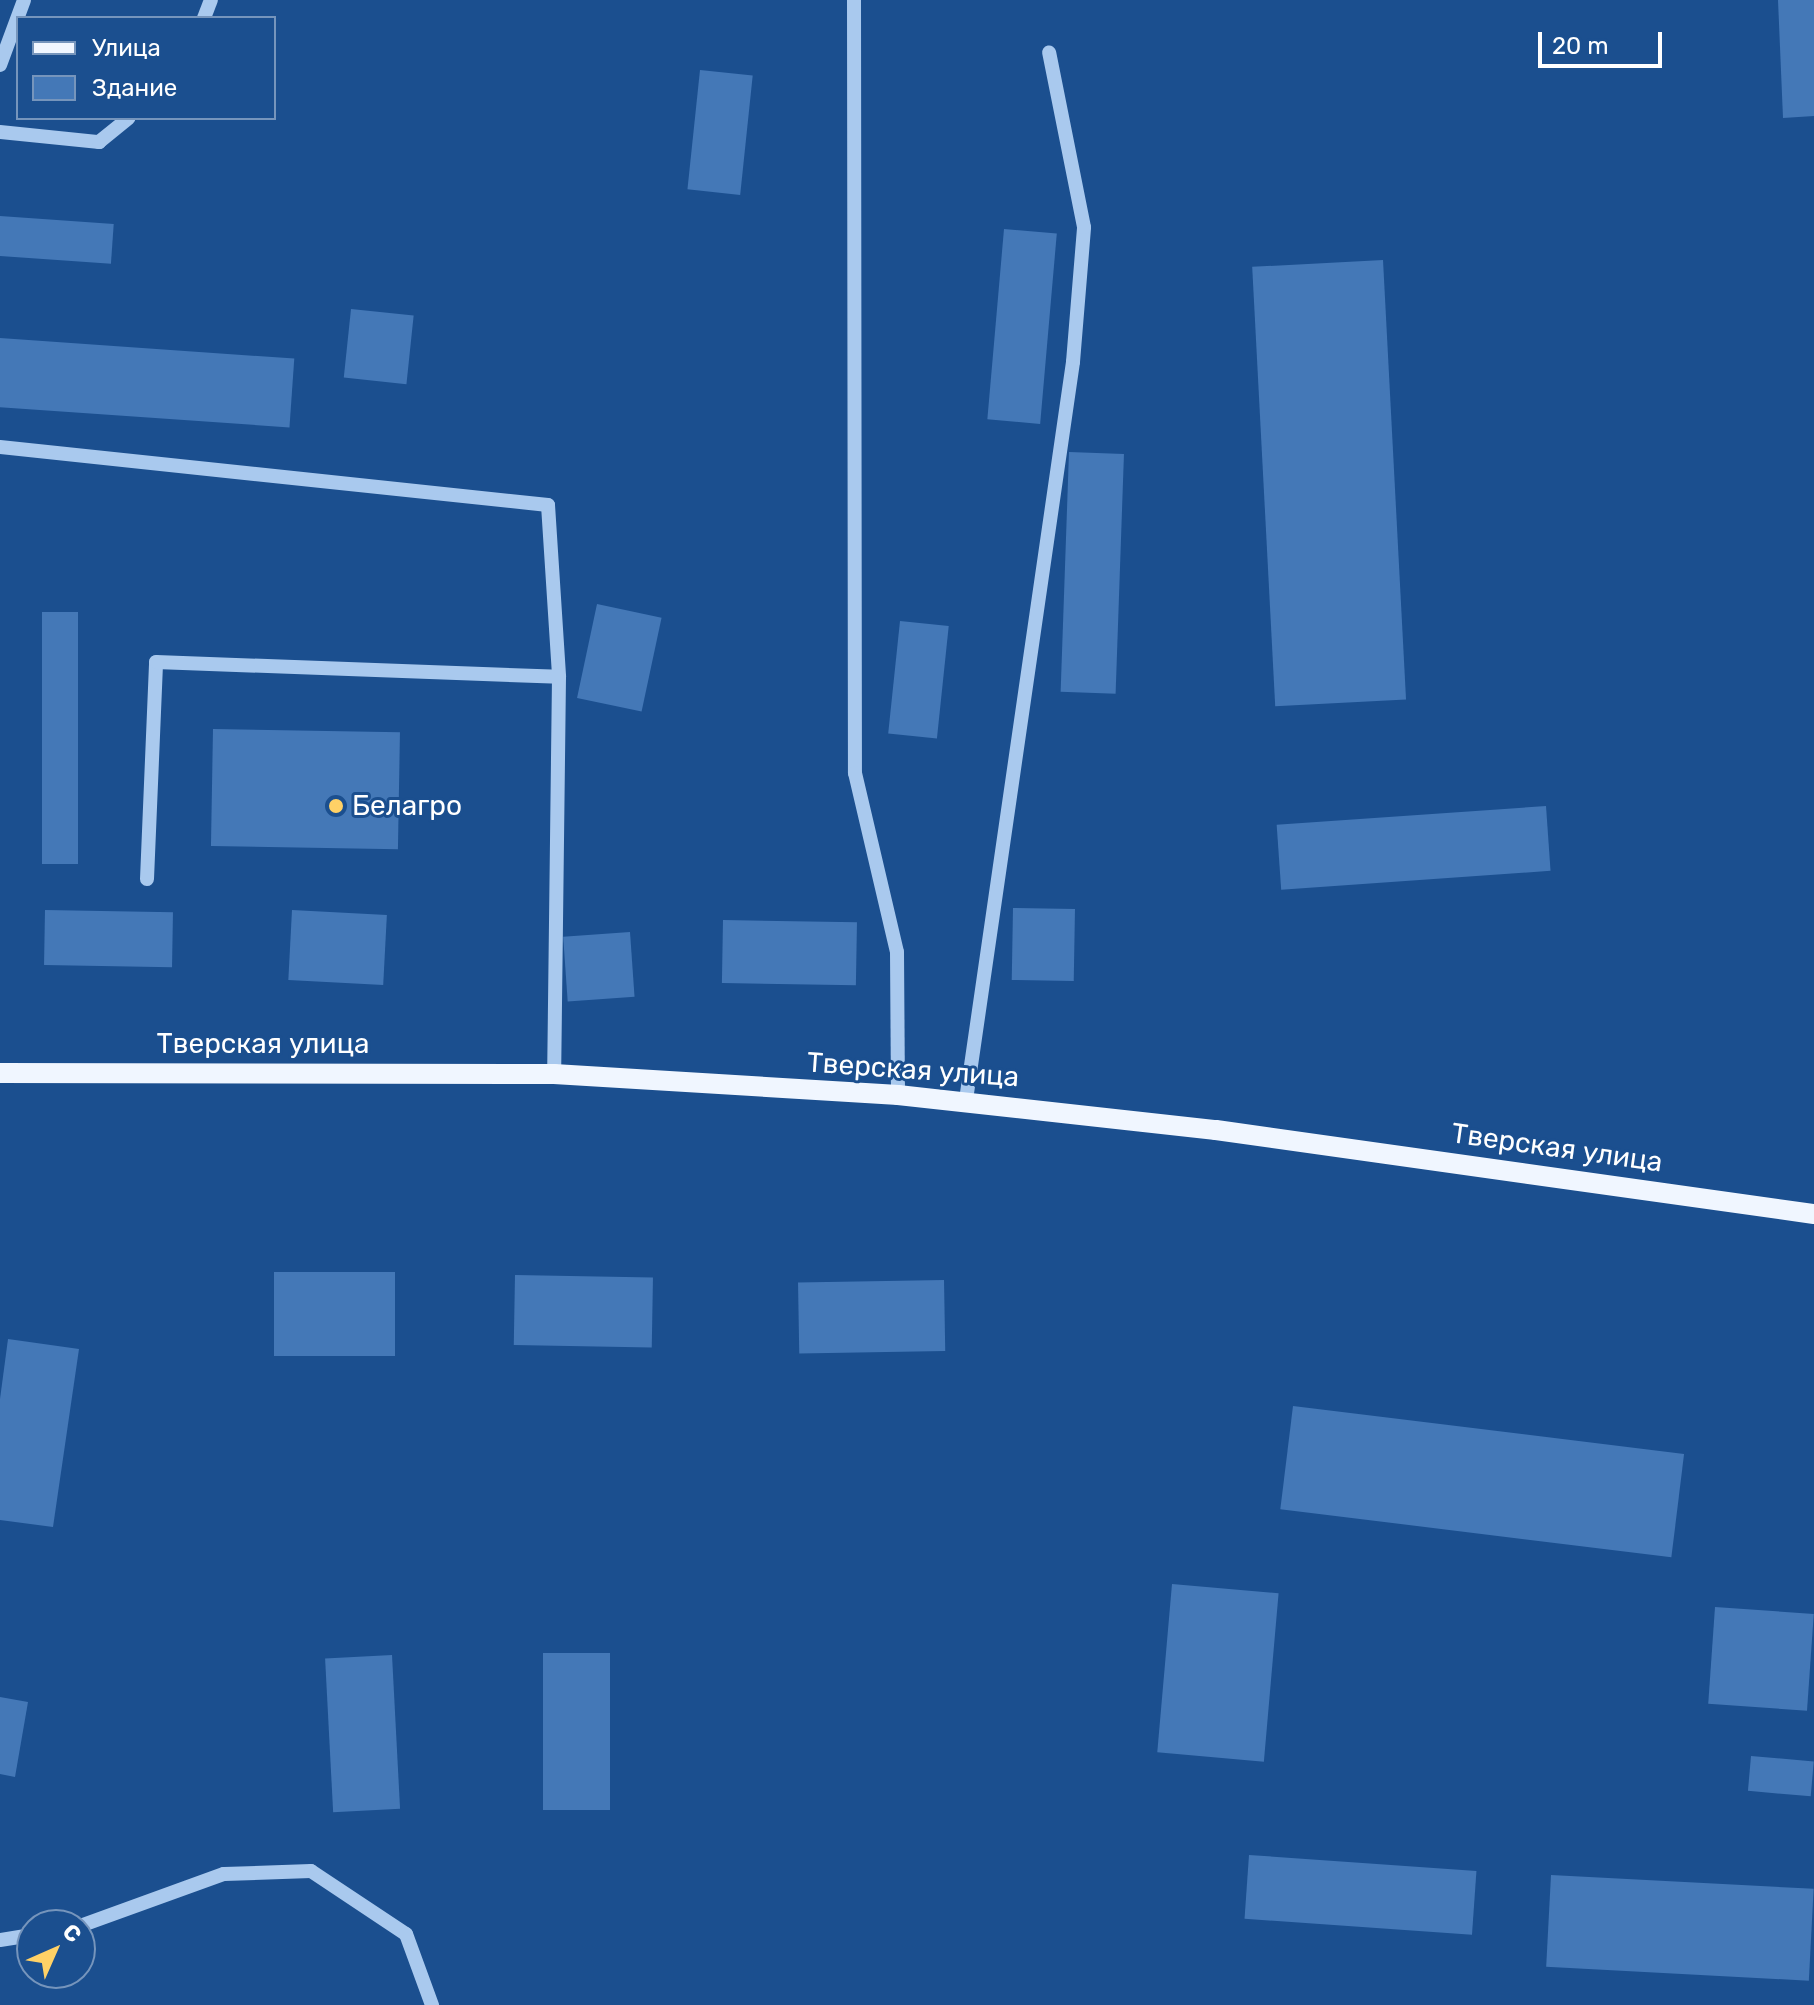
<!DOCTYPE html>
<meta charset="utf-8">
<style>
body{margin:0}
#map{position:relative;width:1814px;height:2005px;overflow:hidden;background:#1b4f8f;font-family:Rubik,sans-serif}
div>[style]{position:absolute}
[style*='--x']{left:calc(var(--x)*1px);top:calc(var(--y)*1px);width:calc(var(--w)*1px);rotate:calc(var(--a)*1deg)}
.building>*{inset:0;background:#4478b7;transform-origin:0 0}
.minor>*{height:14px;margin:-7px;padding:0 7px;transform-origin:7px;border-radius:7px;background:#a9c9ee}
.major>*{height:20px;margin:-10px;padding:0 10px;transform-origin:10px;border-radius:10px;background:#f0f6ff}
.dots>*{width:22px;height:22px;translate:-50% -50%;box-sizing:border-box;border:4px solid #1b4f8f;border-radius:50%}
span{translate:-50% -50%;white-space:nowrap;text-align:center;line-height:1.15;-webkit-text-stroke:6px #1b4f8f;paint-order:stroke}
.poi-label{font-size:28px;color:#fff}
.left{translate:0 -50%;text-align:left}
.street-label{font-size:28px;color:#fff}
.legend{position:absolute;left:16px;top:16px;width:260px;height:104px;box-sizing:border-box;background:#1b4f8f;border:2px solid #7695bc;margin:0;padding:10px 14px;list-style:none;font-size:24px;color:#fff}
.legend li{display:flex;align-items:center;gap:16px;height:40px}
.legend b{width:40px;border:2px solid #7695bc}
.north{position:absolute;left:16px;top:1909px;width:80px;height:80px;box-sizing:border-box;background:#1b4f8f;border:2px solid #7695bc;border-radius:50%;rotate:45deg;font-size:22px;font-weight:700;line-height:32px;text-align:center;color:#fff}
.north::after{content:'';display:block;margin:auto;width:28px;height:36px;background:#ffd166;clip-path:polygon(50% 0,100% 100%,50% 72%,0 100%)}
.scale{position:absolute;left:1538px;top:32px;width:124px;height:36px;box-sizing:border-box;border:4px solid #fff;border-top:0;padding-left:10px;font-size:24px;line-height:28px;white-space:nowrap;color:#fff;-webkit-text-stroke:6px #1b4f8f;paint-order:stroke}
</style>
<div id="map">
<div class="building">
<i style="clip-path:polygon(1778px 0,1814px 0,1814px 116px,1783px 118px)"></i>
<i style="left:700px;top:70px;width:53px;height:120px;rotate:6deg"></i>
<i style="left:0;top:216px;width:114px;height:40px;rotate:4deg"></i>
<i style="left:1004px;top:229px;width:53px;height:191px;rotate:5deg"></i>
<i style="left:1383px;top:260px;width:440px;height:131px;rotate:87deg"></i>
<i style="left:351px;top:309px;width:63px;height:69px;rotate:6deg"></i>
<i style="left:0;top:338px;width:295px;height:69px;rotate:4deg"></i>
<i style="left:1069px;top:452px;width:55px;height:240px;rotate:2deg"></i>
<i style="left:597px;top:604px;width:66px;height:96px;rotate:12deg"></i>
<i style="left:42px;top:612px;width:36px;height:252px"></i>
<i style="left:900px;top:621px;width:49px;height:113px;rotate:6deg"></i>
<i style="left:213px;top:729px;width:187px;height:117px;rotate:1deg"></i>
<i style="left:1546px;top:806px;width:65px;height:270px;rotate:86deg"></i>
<i style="left:1013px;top:908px;width:62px;height:72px;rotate:1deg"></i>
<i style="left:45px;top:910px;width:128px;height:55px;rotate:1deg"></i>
<i style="left:292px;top:910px;width:95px;height:70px;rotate:3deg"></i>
<i style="left:723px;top:920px;width:134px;height:63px;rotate:1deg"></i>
<i style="left:630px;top:932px;width:65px;height:67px;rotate:86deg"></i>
<i style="left:274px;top:1272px;width:121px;height:84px"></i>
<i style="left:515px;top:1275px;width:138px;height:70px;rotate:1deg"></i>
<i style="left:944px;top:1280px;width:71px;height:146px;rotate:89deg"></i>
<i style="clip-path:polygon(8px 1339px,79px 1349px,53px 1527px,0 1520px,0 1399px)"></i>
<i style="left:1293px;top:1406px;width:394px;height:104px;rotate:7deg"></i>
<i style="left:1172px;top:1584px;width:107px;height:169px;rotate:5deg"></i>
<i style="left:1715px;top:1607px;width:99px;height:97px;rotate:4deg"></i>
<i style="left:610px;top:1653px;width:157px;height:67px;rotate:90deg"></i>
<i style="left:392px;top:1655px;width:154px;height:67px;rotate:87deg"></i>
<i style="clip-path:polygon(0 1697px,28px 1702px,15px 1777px,0 1774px)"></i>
<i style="left:1751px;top:1756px;width:63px;height:35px;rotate:5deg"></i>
<i style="left:1249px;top:1855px;width:228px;height:64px;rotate:4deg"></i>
<i style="left:1551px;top:1875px;width:263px;height:92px;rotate:3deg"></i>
</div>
<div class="minor">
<i style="--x:854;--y:0;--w:773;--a:89.93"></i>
<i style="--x:855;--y:773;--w:184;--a:76.8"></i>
<i style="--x:897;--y:952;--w:143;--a:89.6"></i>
<i style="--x:204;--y:18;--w:19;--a:-69"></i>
<i style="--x:0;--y:65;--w:69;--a:-69.7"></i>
<i style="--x:0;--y:132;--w:100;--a:5.8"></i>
<i style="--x:99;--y:142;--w:38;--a:-39"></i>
<i style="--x:0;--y:447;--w:551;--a:6.04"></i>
<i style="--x:548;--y:505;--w:172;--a:86.3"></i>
<i style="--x:559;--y:677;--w:397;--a:90.7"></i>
<i style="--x:147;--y:879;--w:217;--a:-87.6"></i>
<i style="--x:156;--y:662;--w:403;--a:2.1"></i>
<i style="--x:966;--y:1100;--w:746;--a:-81.75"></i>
<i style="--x:1073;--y:362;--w:135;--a:-85.3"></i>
<i style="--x:1084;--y:227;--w:178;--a:-101.3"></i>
<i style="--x:80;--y:1926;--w:153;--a:-19.9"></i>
<i style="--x:224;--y:1874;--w:87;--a:-2"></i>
<i style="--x:311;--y:1871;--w:114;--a:33.6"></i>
<i style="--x:406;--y:1934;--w:76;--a:69.9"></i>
<i style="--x:0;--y:1940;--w:32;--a:-9"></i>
</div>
<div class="major">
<i style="--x:0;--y:1073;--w:554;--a:0.1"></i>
<i style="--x:554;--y:1074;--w:345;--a:3.5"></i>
<i style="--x:898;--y:1095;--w:320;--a:6.3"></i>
<i style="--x:1216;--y:1130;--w:604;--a:8"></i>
</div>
<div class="dots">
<i style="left:336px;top:806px;background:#ffd166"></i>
</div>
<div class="poi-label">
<span class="left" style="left:352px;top:806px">Белагро</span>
</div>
<div class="street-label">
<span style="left:263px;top:1044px">Тверская улица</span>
<span style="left:913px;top:1070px;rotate:4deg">Тверская улица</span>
<span style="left:1557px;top:1148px;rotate:8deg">Тверская улица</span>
</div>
<ul class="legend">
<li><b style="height:10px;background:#f0f6ff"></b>Улица</li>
<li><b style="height:22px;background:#4478b7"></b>Здание</li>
</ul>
<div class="north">С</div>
<div class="scale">20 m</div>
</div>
